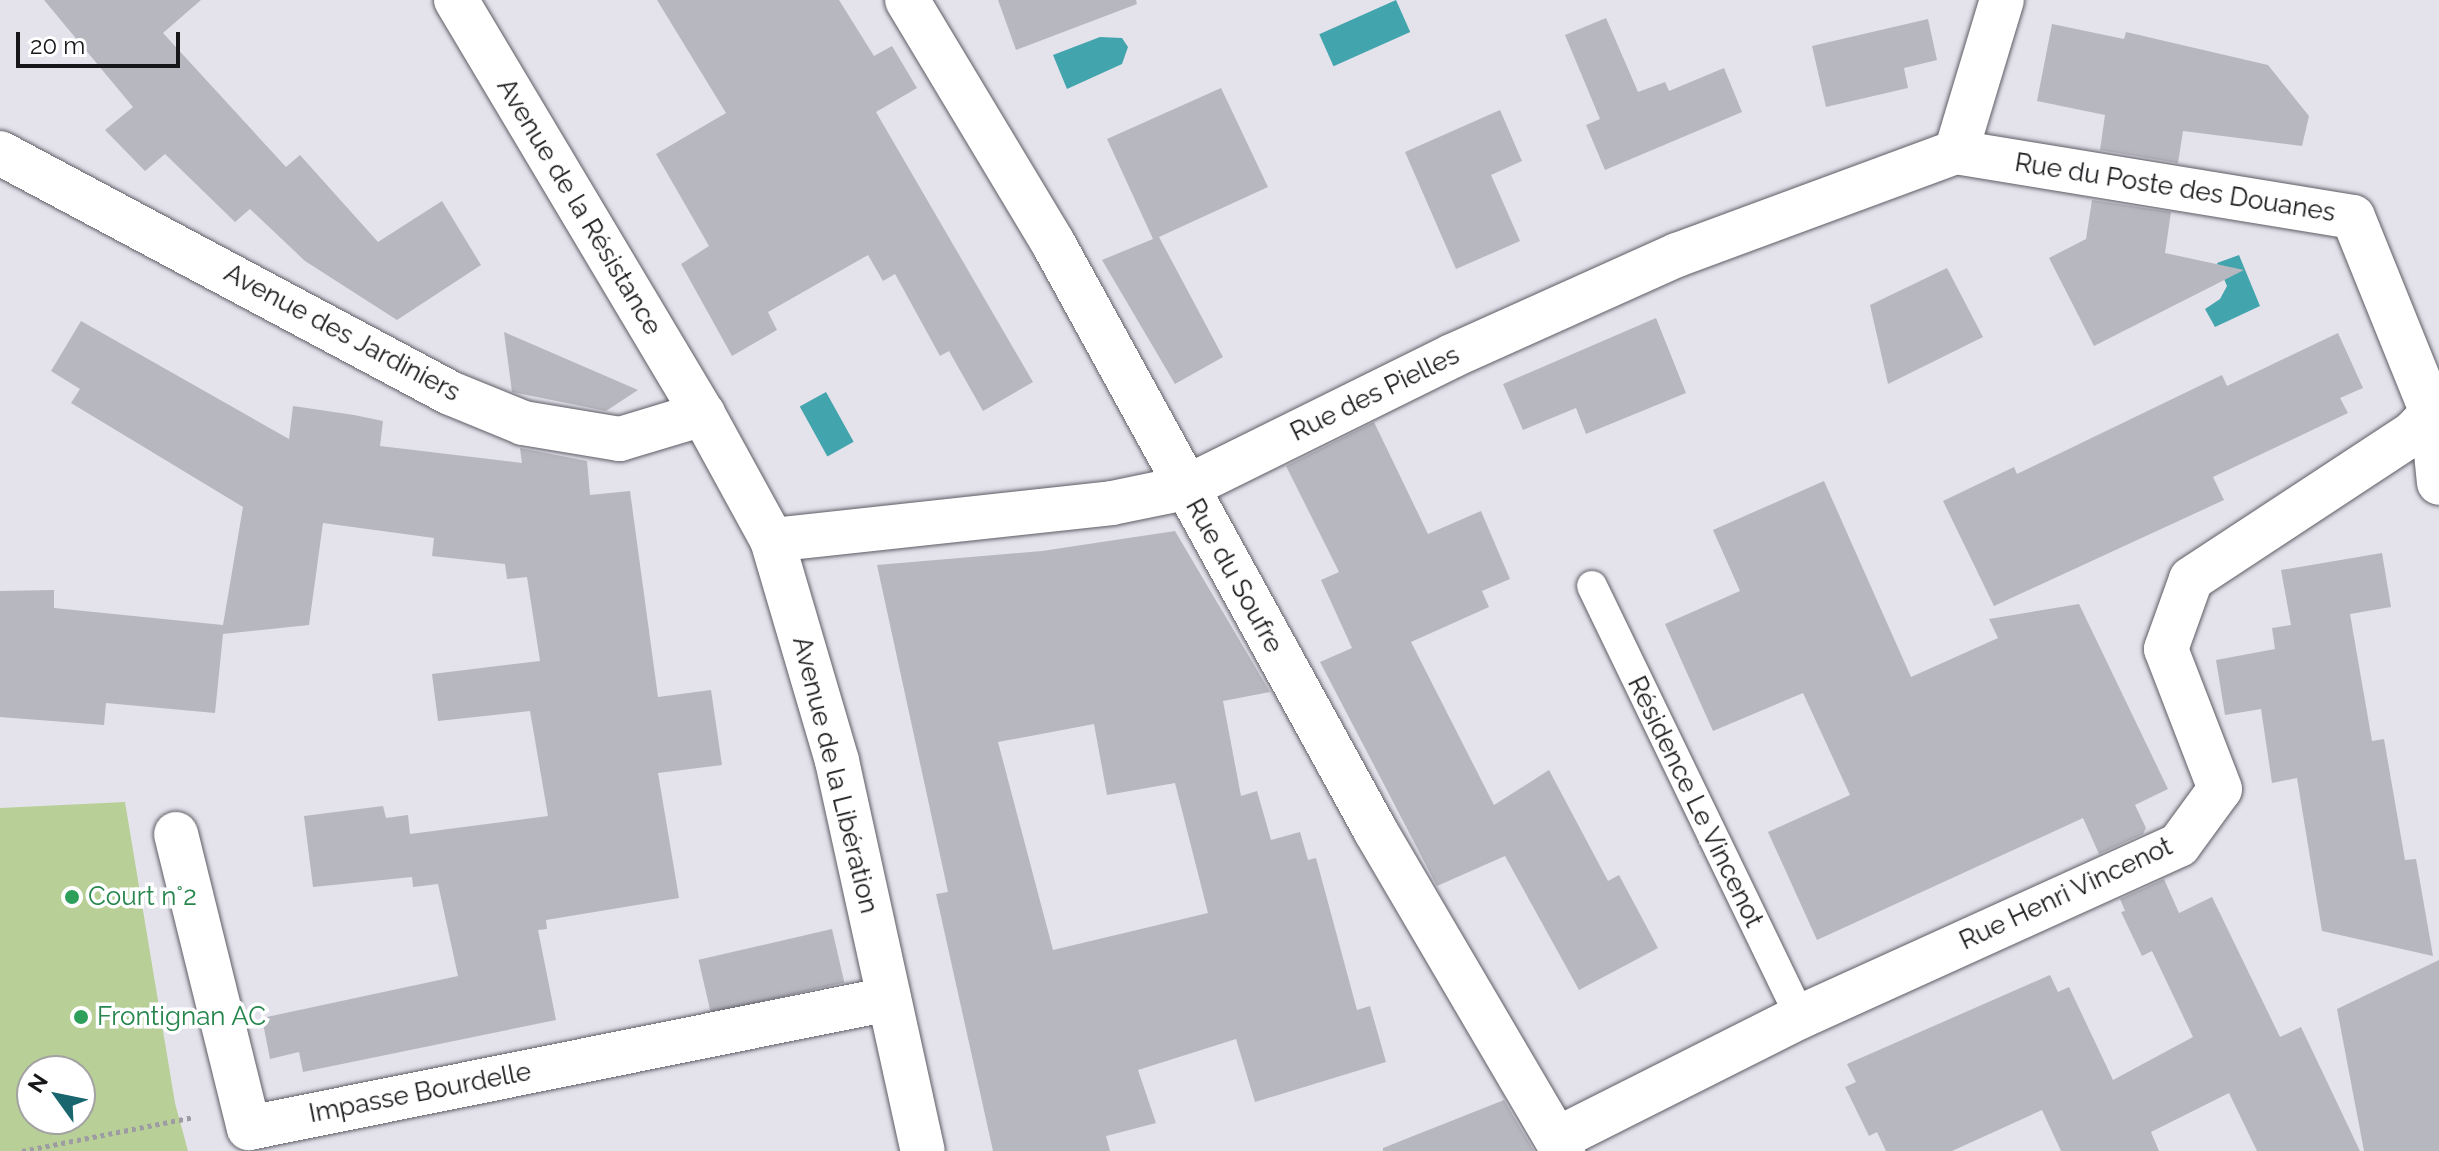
<!DOCTYPE html>
<meta charset="utf-8">
<style>
body{margin:0}
#map{position:relative;width:2439px;height:1151px;overflow:hidden;background:#e4e3ec;font-family:Raleway,sans-serif}
div>[style]{position:absolute}
[style*='--x']{left:calc(var(--x)*1px);top:calc(var(--y)*1px);width:calc(var(--w)*1px);rotate:calc(var(--a)*1deg)}
.green>*{inset:0;background:#b8cf97}
.water>*{inset:0;background:#42a4ac;transform-origin:0 0}
.building>*{inset:0;background:#b7b7bf;transform-origin:0 0}
.path>*{height:5px;margin-top:-2.5px;transform-origin:0;background:repeating-linear-gradient(90deg,#9d9ca3 0 4px,transparent 0 8px)}
.roads{filter:drop-shadow(0 0 2px #5e5d65) drop-shadow(0 0 2px #5e5d65)}
.lane>*{height:30px;margin:-15px;padding:0 15px;transform-origin:15px;border-radius:15px;background:#fff}
.street>*{height:44px;margin:-22px;padding:0 22px;transform-origin:22px;border-radius:22px;background:#fff}
.secondary>*{height:44px;margin:-22px;padding:0 22px;transform-origin:22px;border-radius:22px;background:#fff}
.dots>*{width:22px;height:22px;translate:-50% -50%;box-sizing:border-box;border:4px solid #fff;border-radius:50%}
span{translate:-50% -50%;white-space:nowrap;text-align:center;line-height:1.15;-webkit-text-stroke:7px #fff;paint-order:stroke}
.street-label{font-size:26px;color:#17171a}
.leisure-label{font-size:26px;color:#27864d}
.left{translate:0 -50%;text-align:left}
.north{position:absolute;left:16px;top:1055px;width:80px;height:80px;box-sizing:border-box;background:#fff;border:2px solid #a2a2a3;border-radius:50%;rotate:303deg;font-size:22px;font-weight:700;line-height:32px;text-align:center;color:#17171a}
.north::after{content:'';display:block;margin:auto;width:28px;height:36px;background:#19666e;clip-path:polygon(50% 0,100% 100%,50% 72%,0 100%)}
.scale{position:absolute;left:16px;top:32px;width:164px;height:36px;box-sizing:border-box;border:4px solid #17171a;border-top:0;padding-left:10px;font-size:24px;line-height:28px;white-space:nowrap;color:#17171a;-webkit-text-stroke:6px #fff;paint-order:stroke}
</style>
<div id="map">
<div class="green">
<i style="clip-path:polygon(evenodd,125px 802px,175px 1103px,188px 1151px,0 1151px,0 808px,125px 802px,80px 1071px,80px 1119px,32px 1119px,32px 1071px,80px 1071px)"></i>
</div>
<div class="water">
<i style="left:1396px;top:0;width:35px;height:84px;rotate:66deg"></i>
<i style="clip-path:polygon(1100px 37px,1122px 38px,1128px 47px,1122px 64px,1067px 89px,1053px 55px)"></i>
<i style="clip-path:polygon(2239px 255px,2260px 306px,2215px 327px,2205px 309px,2220px 299px,2227px 286px,2217px 263px)"></i>
<i style="left:826px;top:392px;width:57px;height:30px;rotate:61deg"></i>
</div>
<div class="building">
<i style="clip-path:polygon(44px 0,201px 0,163px 33px,286px 167px,300px 155px,378px 242px,442px 201px,481px 265px,397px 320px,305px 261px,250px 209px,235px 222px,165px 154px,145px 171px,105px 130px,133px 107px)"></i>
<i style="clip-path:polygon(657px 0,839px 0,874px 56px,892px 46px,917px 88px,876px 112px,1033px 382px,983px 411px,949px 351px,940px 356px,895px 274px,883px 281px,868px 255px,768px 312px,777px 330px,732px 356px,681px 264px,709px 246px,656px 154px,726px 113px)"></i>
<i style="clip-path:polygon(998px 0,1136px 0,1137px 4px,1016px 50px)"></i>
<i style="clip-path:polygon(1606px 18px,1638px 92px,1665px 82px,1669px 91px,1724px 68px,1742px 112px,1605px 170px,1586px 125px,1600px 119px,1565px 35px)"></i>
<i style="clip-path:polygon(1928px 19px,1937px 60px,1904px 68px,1908px 88px,1826px 107px,1812px 46px)"></i>
<i style="clip-path:polygon(2052px 24px,2124px 39px,2126px 32px,2268px 65px,2309px 116px,2302px 146px,2183px 131px,2178px 163px,2100px 150px,2105px 115px,2037px 101px)"></i>
<i style="clip-path:polygon(1221px 88px,1268px 187px,1159px 237px,1223px 357px,1175px 384px,1102px 260px,1153px 239px,1107px 139px)"></i>
<i style="clip-path:polygon(1500px 110px,1522px 161px,1491px 175px,1520px 241px,1456px 269px,1405px 152px)"></i>
<i style="clip-path:polygon(2092px 200px,2171px 212px,2165px 253px,2244px 270px,2094px 346px,2049px 258px,2086px 239px)"></i>
<i style="clip-path:polygon(1947px 268px,1983px 337px,1888px 384px,1870px 305px)"></i>
<i style="clip-path:polygon(1656px 318px,1686px 393px,1586px 434px,1576px 408px,1523px 430px,1503px 384px)"></i>
<i style="clip-path:polygon(81px 321px,289px 439px,293px 406px,354px 415px,383px 421px,380px 446px,522px 463px,520px 448px,587px 461px,590px 495px,630px 491px,658px 697px,711px 690px,722px 765px,658px 773px,679px 898px,546px 920px,547px 929px,538px 930px,556px 1020px,303px 1072px,299px 1052px,270px 1059px,262px 1018px,458px 976px,438px 884px,413px 887px,412px 877px,313px 887px,304px 816px,383px 806px,386px 818px,408px 815px,410px 834px,548px 816px,530px 711px,438px 721px,432px 674px,540px 661px,527px 577px,507px 579px,505px 564px,432px 556px,434px 538px,323px 523px,309px 625px,223px 634px,215px 713px,106px 703px,104px 725px,0 717px,0 591px,54px 590px,54px 608px,223px 625px,243px 507px,71px 403px,80px 389px,51px 371px)"></i>
<i style="clip-path:polygon(504px 332px,638px 390px,606px 411px,512px 392px)"></i>
<i style="clip-path:polygon(2338px 333px,2363px 388px,2340px 398px,2348px 413px,2213px 477px,2224px 500px,1994px 606px,1943px 501px,2014px 467px,2017px 474px,2222px 375px,2227px 386px)"></i>
<i style="clip-path:polygon(1374px 422px,1428px 534px,1481px 511px,1510px 579px,1482px 591px,1489px 607px,1411px 642px,1494px 805px,1549px 770px,1608px 881px,1619px 875px,1658px 948px,1579px 990px,1505px 856px,1437px 886px,1320px 662px,1352px 648px,1321px 580px,1339px 572px,1286px 466px)"></i>
<i style="clip-path:polygon(1824px 481px,1911px 677px,1998px 638px,1989px 619px,2079px 604px,2168px 789px,2135px 805px,2146px 828px,2143px 834px,2099px 854px,2083px 818px,1817px 940px,1768px 832px,1850px 795px,1803px 693px,1713px 731px,1665px 624px,1740px 591px,1713px 530px)"></i>
<i style="clip-path:polygon(evenodd,1175px 531px,1270px 692px,1223px 701px,1241px 796px,1257px 791px,1271px 840px,1300px 832px,1308px 860px,1316px 858px,1357px 1010px,1370px 1006px,1386px 1062px,1255px 1102px,1236px 1039px,1138px 1070px,1156px 1123px,1106px 1136px,1110px 1151px,993px 1151px,936px 894px,948px 892px,877px 565px,1042px 551px,1175px 531px,1094px 724px,1107px 795px,1175px 783px,1208px 913px,1053px 950px,998px 742px,1094px 724px)"></i>
<i style="clip-path:polygon(2382px 553px,2391px 607px,2350px 614px,2372px 741px,2384px 739px,2405px 860px,2416px 859px,2433px 956px,2322px 931px,2297px 778px,2272px 783px,2261px 709px,2225px 715px,2216px 660px,2275px 649px,2272px 628px,2291px 625px,2281px 570px)"></i>
<i style="clip-path:polygon(2164px 879px,2179px 913px,2212px 897px,2280px 1037px,2301px 1027px,2360px 1151px,2257px 1151px,2229px 1093px,2151px 1132px,2159px 1151px,2061px 1151px,2042px 1110px,1952px 1151px,1886px 1151px,1877px 1132px,1869px 1136px,1845px 1087px,1856px 1082px,1847px 1064px,2050px 975px,2058px 992px,2069px 987px,2113px 1080px,2193px 1037px,2152px 951px,2142px 956px,2121px 912px,2125px 911px,2120px 899px)"></i>
<i style="left:832px;top:929px;width:55px;height:137px;rotate:77deg"></i>
<i style="clip-path:polygon(2439px 960px,2439px 1151px,2364px 1151px,2337px 1009px)"></i>
<i style="clip-path:polygon(1504px 1100px,1534px 1151px,1383px 1151px,1383px 1148px)"></i>
</div>
<div class="path">
<i style="--x:22;--y:1151;--w:174;--a:-11.2"></i>
</div>
<div class="roads">
<div class="lane">
<i style="--x:1592;--y:586;--w:479;--a:64.2"></i>
</div>
<div class="street">
<i style="--x:907;--y:0;--w:283;--a:59"></i>
<i style="--x:1053;--y:243;--w:670;--a:61.25"></i>
<i style="--x:1375;--y:830;--w:372;--a:59.6"></i>
<i style="--x:1956;--y:152;--w:159;--a:-73.2"></i>
<i style="--x:0;--y:153;--w:510;--a:28.07"></i>
<i style="--x:450;--y:393;--w:79;--a:22.3"></i>
<i style="--x:523;--y:423;--w:98;--a:9.4"></i>
<i style="--x:620;--y:439;--w:87;--a:-16.8"></i>
<i style="--x:772;--y:540;--w:342;--a:-6.2"></i>
<i style="--x:1112;--y:503;--w:75;--a:-11.6"></i>
<i style="--x:1185;--y:488;--w:298;--a:-26.3"></i>
<i style="--x:1452;--y:356;--w:247;--a:-24.2"></i>
<i style="--x:1677;--y:255;--w:297;--a:-20.3"></i>
<i style="--x:1956;--y:152;--w:402;--a:9.3"></i>
<i style="--x:2353;--y:217;--w:211;--a:68"></i>
<i style="--x:2432;--y:413;--w:70;--a:84.3"></i>
<i style="--x:176;--y:834;--w:303;--a:76.1"></i>
<i style="--x:249;--y:1128;--w:653;--a:-11.4"></i>
<i style="--x:1557;--y:1139;--w:272;--a:-26.7"></i>
<i style="--x:1800;--y:1017;--w:416;--a:-24.4"></i>
<i style="--x:2179;--y:845;--w:69;--a:-53.8"></i>
<i style="--x:2220;--y:789;--w:150;--a:-111.1"></i>
<i style="--x:2166;--y:649;--w:74;--a:-70.3"></i>
<i style="--x:2191;--y:579;--w:266;--a:-33.3"></i>
<i style="--x:2413;--y:433;--w:28;--a:-46"></i>
</div>
<div class="secondary">
<i style="--x:456;--y:0;--w:482;--a:59.2"></i>
<i style="--x:703;--y:414;--w:144;--a:61.3"></i>
<i style="--x:772;--y:540;--w:230;--a:73.6"></i>
<i style="--x:837;--y:761;--w:399;--a:77.6"></i>
</div>
</div>
<div class="dots">
<i style="left:72px;top:897px;background:#2e9e5b"></i>
<i style="left:81px;top:1017px;background:#2e9e5b"></i>
</div>
<div class="street-label">
<span style="left:2175px;top:188px;rotate:9deg">Rue du Poste des Douanes</span>
<span style="left:579px;top:207px;rotate:59deg">Avenue de la Résistance</span>
<span style="left:342px;top:333px;rotate:28deg">Avenue des Jardiniers</span>
<span style="left:1375px;top:394px;rotate:-26deg">Rue des Pielles</span>
<span style="left:1234px;top:576px;rotate:61deg">Rue du Soufre</span>
<span style="left:835px;top:775px;rotate:76deg">Avenue de la Libération</span>
<span style="left:1695px;top:802px;rotate:64deg">Résidence Le Vincenot</span>
<span style="left:2066px;top:894px;rotate:-25deg">Rue Henri Vincenot</span>
<span style="left:420px;top:1093px;rotate:-11deg">Impasse Bourdelle</span>
</div>
<div class="leisure-label">
<span class="left" style="left:88px;top:897px">Court n°2</span>
<span class="left" style="left:97px;top:1017px">Frontignan AC</span>
</div>
<div class="north">N</div>
<div class="scale">20 m</div>
</div>
